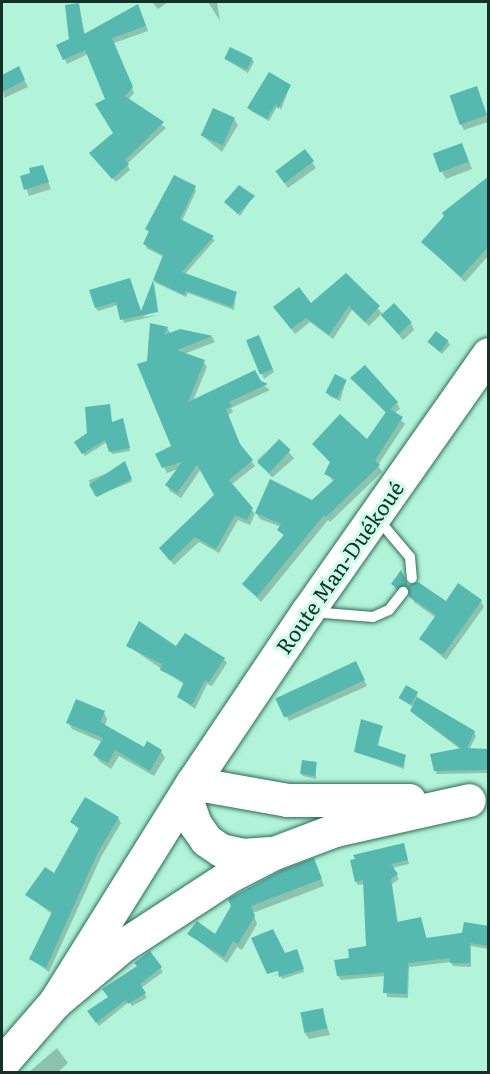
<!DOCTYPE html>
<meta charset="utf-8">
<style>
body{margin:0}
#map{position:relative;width:490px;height:1074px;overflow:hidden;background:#b1f4d9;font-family:Literata,serif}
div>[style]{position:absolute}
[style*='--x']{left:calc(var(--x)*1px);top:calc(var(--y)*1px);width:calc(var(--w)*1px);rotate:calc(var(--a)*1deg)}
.shadow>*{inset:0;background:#0003;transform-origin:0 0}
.building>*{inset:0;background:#56b9b0;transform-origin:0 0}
.roads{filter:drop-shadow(0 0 2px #2c6d56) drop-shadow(0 0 2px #2c6d56)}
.lane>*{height:10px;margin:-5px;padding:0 5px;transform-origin:5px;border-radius:5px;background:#fff}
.primary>*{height:33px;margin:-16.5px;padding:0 16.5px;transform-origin:16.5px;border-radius:16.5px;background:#fff}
span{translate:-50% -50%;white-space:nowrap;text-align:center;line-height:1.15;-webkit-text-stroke:6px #c9fee8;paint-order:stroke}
.street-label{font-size:21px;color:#163127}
.frame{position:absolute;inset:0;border:3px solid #163127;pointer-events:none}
</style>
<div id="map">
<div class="shadow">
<i style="clip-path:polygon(152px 2px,168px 2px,158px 9px)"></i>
<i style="clip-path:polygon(208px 2px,217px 2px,220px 21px)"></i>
<i style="clip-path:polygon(78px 5px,85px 35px,140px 10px,148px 31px,114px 43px,134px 93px,128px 100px,166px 128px,127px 164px,130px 170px,116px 182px,91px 154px,115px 134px,107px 100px,88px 54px,67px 64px,58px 45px,71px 39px)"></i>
<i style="clip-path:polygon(225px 59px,252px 59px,254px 62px,248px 73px)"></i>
<i style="clip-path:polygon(18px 68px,28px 87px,4px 98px,2px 76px)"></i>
<i style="clip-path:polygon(290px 86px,281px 110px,278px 105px,269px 121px,251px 111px,249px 108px)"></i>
<i style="clip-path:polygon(477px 87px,488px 122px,464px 130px,460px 123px)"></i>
<i style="clip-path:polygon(234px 119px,238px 125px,222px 152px,200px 134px)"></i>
<i style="clip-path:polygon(465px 151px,472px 169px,446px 179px,442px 172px)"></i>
<i style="clip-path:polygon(312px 162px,316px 168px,288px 188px,280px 177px)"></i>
<i style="clip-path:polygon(42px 167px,51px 189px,29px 196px,22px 177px)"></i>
<i style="clip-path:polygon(194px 187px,196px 191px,182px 221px,215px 240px,185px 274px,236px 293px,234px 310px,188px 293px,186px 297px,154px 282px,164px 257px,146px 248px,150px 233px,146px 229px)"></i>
<i style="clip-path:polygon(253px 197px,240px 216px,226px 202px)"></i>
<i style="clip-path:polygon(488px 235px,488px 256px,465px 282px,423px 242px)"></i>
<i style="clip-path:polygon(346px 275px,383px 314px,411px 323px,414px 330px,403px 340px,381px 314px,369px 326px,352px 310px,333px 339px,310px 322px,295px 334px,278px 312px,310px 305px)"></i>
<i style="clip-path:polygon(129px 280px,141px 314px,154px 282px,158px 310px,142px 317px,159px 315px,124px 323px,118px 305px,98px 311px,96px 308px)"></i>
<i style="clip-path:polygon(167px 328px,171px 334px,180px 330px,212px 337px,215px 342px,184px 354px,204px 362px,207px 367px,193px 401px,260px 383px,270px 390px,231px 408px,233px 412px,228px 415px,241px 447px,255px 466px,231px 485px,255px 514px,250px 525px,238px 520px,219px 553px,199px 542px,174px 565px,161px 549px,216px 495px,201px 469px,181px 498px,170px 491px,167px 485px,178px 469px,167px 473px,157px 454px,173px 447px,148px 362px)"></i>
<i style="clip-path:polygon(260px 340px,274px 372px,264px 379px,248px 341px)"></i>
<i style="clip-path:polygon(429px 342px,448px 342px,450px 345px,442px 354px)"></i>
<i style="clip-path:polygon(352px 378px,397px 403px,400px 409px,394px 413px,405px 424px,378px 465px,382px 472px,330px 522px,328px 520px,261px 602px,244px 584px,284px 537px,281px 527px,260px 519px,256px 513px,312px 502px,334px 482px,326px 473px,331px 464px,314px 444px,367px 442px,386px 413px)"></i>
<i style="clip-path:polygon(346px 381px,340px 401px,329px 396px,328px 393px)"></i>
<i style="clip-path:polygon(109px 406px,112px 424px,124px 423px,130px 451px,112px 454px,107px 442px,85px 456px,76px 443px,89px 434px)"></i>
<i style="left:279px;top:441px;width:23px;height:29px;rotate:49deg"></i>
<i style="left:126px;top:466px;width:17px;height:40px;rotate:69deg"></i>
<i style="clip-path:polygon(401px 573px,408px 586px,446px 603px,481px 601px,484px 607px,446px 660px,421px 639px,436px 618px,414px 602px,410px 591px,396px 590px,393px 584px)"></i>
<i style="clip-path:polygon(128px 646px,177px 648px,224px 659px,227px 663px,212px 686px,207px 684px,195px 709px,178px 697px,185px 685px)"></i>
<i style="clip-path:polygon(359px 669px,367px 686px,289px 721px,278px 700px)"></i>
<i style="clip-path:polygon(417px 693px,417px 699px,474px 732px,476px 736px,469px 750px,487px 751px,488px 773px,437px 774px,435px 770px,460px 749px,414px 714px,413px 707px,400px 698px)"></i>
<i style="clip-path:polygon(104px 713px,107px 719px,105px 726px,144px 749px,161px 751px,165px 758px,154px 776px,119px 756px,111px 769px,99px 761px,95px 755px,102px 742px,72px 729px,68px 722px)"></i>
<i style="clip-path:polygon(382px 727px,378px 747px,405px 757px,404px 769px,356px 752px)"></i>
<i style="clip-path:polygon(316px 764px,316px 779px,303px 776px,301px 774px)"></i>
<i style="clip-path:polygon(118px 818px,121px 823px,101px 857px,49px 972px,31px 959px,52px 914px,27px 895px,55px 875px,80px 830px,72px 822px)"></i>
<i style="clip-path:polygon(403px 845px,409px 864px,392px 868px,399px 879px,392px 884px,398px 923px,421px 918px,427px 939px,488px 928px,488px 949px,471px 946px,471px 967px,453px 966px,451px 962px,409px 967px,408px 998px,387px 997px,385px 976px,341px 980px,338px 976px,351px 959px,368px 947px,365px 884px,358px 885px,356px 882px)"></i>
<i style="clip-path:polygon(317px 866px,324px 886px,253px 913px,257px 924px,242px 950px,237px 947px,227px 963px,189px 934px,215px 936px,232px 906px)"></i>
<i style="clip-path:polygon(150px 953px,163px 972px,141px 988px,147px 998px,132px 1006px,129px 1002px,99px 1026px,89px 1011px,110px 998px)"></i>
<i style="clip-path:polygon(298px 954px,304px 972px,282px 979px,280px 974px,270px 977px,285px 971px,285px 955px)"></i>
<i style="clip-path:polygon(322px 1009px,330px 1035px,309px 1039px,305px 1033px)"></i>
<i style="clip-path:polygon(57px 1048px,68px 1063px,58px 1072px,29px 1072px)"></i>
</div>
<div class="building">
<i style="clip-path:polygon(79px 3px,84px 34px,138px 4px,146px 26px,112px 38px,133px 87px,125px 96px,164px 122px,125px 160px,129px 164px,112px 179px,89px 153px,113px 133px,95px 104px,105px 99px,85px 50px,63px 60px,56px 45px,69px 39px,65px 5px)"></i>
<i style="left:230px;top:47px;width:25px;height:13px;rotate:26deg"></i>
<i style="clip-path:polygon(19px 66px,25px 80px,2px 92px,2px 75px)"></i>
<i style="clip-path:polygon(269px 72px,291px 85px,278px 109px,276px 103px,267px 119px,247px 108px)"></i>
<i style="left:477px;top:86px;width:31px;height:29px;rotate:71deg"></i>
<i style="left:213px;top:108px;width:24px;height:30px;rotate:24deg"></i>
<i style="left:462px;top:143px;width:20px;height:31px;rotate:70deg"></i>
<i style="left:305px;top:149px;width:15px;height:37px;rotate:53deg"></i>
<i style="clip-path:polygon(43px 165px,49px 182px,24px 190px,20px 176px,30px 173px,29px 168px)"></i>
<i style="clip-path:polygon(174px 175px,196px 186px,180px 219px,214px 236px,182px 272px,237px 292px,232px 307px,186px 291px,184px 295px,153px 280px,158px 312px,120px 320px,116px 302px,95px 308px,89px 290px,130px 278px,141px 311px,163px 255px,143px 244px,149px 231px,145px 229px)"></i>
<i style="clip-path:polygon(489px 176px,489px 246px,461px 277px,421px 242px,444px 216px,442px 213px)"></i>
<i style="clip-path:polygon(239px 185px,255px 196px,238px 214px,224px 202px)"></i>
<i style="clip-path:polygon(346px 273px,380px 306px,365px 322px,349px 306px,329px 335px,306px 318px,291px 329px,273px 307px,299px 287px,311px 303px)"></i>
<i style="left:394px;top:303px;width:26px;height:18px;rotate:47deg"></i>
<i style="clip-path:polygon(150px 323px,168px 327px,164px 335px,180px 329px,213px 336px,177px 350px,205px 360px,188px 402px,255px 370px,261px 381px,268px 384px,229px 402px,232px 406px,226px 409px,240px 444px,253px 460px,229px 480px,253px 508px,247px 520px,235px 515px,216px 549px,195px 537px,170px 561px,159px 548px,214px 495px,197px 465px,177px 493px,165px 485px,182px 462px,162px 468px,155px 454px,171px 446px,137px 364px,147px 361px)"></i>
<i style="left:436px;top:331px;width:16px;height:14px;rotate:38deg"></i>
<i style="left:259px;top:335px;width:37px;height:14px;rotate:68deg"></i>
<i style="clip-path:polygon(365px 365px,398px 402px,390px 409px,403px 417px,375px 460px,380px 465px,326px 517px,324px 515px,257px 597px,242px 584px,284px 535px,277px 530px,281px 524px,255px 513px,270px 479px,312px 500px,335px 479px,324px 474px,330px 462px,312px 444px,340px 414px,367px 439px,386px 412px,350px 378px)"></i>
<i style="left:335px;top:374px;width:13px;height:21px;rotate:27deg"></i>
<i style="clip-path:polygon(110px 404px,112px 422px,123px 418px,130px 448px,109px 452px,105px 440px,82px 454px,74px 442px,87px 433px,85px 407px)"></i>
<i style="left:279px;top:439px;width:16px;height:32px;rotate:43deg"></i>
<i style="clip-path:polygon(125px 461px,132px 479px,97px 497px,89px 485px)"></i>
<i style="clip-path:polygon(401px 570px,408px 585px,418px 582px,446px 601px,458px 583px,482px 600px,443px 655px,419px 639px,436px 615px,409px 597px,407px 586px,397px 588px,391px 584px)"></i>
<i style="clip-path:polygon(139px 621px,176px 646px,185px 633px,225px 658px,209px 682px,205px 680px,192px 705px,177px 697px,184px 682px,160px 670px,162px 664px,126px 646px)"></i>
<i style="left:356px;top:661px;width:21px;height:89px;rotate:65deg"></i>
<i style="left:406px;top:685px;width:14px;height:15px;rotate:30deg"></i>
<i style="clip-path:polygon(417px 697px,475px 731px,467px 748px,488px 749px,488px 770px,434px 771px,430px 754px,461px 748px,410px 711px)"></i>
<i style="clip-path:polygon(76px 699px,105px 711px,100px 722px,144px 747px,147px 741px,162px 750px,150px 771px,115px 750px,108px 763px,93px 755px,103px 738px,66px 723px)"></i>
<i style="clip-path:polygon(361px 719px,383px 726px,377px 745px,406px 755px,403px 767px,354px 752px)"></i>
<i style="left:302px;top:760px;width:15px;height:14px;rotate:8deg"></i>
<i style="clip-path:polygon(85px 797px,119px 817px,98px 852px,46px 968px,29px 959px,52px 912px,25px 895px,45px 867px,54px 873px,79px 828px,70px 822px)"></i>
<i style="clip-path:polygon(404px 843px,408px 860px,391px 864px,398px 874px,391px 879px,397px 922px,421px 917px,426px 938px,462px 933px,464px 922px,489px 926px,489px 946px,470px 943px,470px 963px,450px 963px,450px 958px,408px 963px,407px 994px,383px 993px,384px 973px,337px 976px,334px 960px,349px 958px,348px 949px,366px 946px,363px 880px,355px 882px,350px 860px,355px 859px,353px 855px)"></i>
<i style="clip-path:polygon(314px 858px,322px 879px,251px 906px,255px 916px,238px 944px,233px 941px,224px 957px,187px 934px,197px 921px,215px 934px,231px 906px,228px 899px,282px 870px)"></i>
<i style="clip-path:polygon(273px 929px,285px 953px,297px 949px,304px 969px,279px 977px,278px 971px,267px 974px,251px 938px)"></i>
<i style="clip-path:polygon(150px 951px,162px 967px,140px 984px,146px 993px,128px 1004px,126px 1000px,96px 1023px,87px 1011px,108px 997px,102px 989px,137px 966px,134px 963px)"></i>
<i style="left:323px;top:1008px;width:21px;height:23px;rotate:79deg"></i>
</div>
<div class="roads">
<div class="lane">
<i style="--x:377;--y:518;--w:51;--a:49.8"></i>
<i style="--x:410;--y:557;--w:21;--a:85"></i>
<i style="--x:312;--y:612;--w:61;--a:4.7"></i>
<i style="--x:373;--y:617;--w:17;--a:-24"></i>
<i style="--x:389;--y:610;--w:23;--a:-52"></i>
</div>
<div class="primary">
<i style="--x:192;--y:783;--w:97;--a:10.1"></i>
<i style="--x:287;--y:800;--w:122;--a:0"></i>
<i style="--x:185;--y:795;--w:31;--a:71"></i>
<i style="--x:195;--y:824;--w:19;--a:55"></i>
<i style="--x:206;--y:840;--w:18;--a:34"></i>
<i style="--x:221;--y:850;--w:22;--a:13"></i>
<i style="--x:242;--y:855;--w:28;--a:-4"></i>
<i style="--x:55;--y:1002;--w:258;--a:-58"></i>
<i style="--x:192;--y:783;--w:206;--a:-56.1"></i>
<i style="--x:307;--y:612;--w:315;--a:-54.9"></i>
<i style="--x:2;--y:1063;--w:81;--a:-49"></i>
<i style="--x:55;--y:1002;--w:87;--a:-39.9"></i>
<i style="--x:122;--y:946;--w:130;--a:-33.1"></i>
<i style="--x:231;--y:875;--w:48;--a:-27.1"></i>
<i style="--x:274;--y:853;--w:65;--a:-20.7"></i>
<i style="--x:335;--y:830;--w:137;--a:-12.6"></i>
</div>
</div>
<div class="street-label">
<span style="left:339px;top:567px;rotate:-55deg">Route Man-Duékoué</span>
</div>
<div class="frame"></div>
</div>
